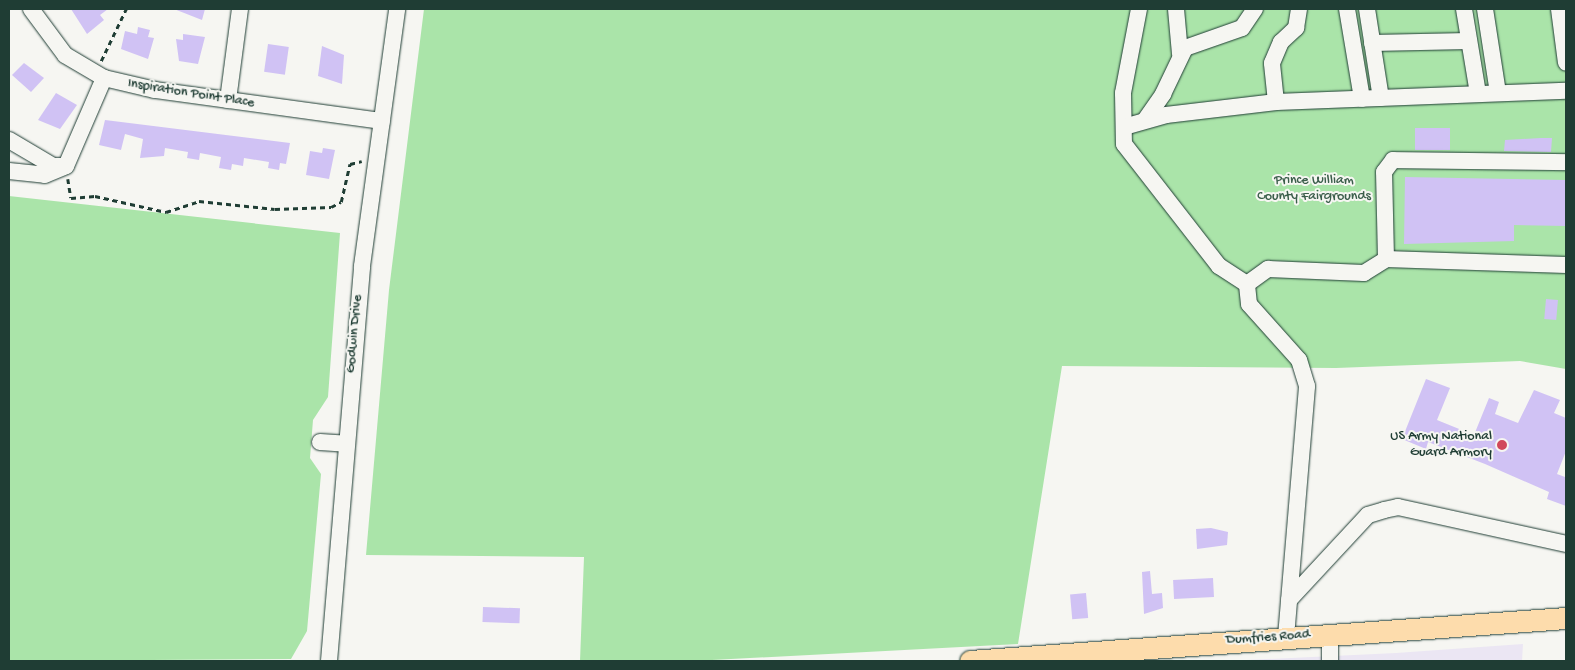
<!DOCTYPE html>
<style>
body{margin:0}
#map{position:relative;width:1575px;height:670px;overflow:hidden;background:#f6f6f2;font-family:"Gochi Hand",sans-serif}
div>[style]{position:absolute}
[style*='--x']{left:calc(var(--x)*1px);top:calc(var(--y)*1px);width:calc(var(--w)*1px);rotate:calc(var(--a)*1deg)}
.built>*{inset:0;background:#ebe6f3}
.green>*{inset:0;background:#aae4a9}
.building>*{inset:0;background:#d0c2f4;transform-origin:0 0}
.path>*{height:2.5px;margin-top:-1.25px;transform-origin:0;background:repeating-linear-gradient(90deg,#1f3d34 0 5px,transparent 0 9px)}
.roads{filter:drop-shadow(0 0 1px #1f3d34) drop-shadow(0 0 1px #1f3d34)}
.minor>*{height:16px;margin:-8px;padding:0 8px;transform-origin:8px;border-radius:8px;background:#f6f6f2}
.major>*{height:21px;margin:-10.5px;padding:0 10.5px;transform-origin:10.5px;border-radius:10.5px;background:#fddcac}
.dots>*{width:14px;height:14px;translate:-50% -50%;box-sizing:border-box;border:2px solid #f6f6f2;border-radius:50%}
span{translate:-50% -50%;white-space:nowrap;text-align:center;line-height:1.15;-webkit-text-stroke:4px #f6f6f2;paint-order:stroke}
.street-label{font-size:14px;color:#1f3d34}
.park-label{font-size:14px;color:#3b5e4b}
.poi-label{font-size:14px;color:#1f3d34}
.right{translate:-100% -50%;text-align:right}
.frame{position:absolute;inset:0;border:10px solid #1f3d34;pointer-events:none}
</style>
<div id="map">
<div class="built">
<i style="clip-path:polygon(1523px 644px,1522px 661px,1225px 661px,1396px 653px)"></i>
</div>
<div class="green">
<i style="clip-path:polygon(424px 9px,1566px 9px,1566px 369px,1520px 361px,1336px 368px,1062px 366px,1018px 644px,693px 661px,580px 661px,584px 557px,366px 555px,389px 290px)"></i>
<i style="clip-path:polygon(9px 196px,340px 233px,328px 397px,313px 420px,310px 458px,321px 474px,307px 631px,291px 659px,9px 661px)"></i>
</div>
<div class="building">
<i style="clip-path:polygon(71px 9px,108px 9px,100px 15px,104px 20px,87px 34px)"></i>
<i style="clip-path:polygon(174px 9px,205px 9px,202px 20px)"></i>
<i style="clip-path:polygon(138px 27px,150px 30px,148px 37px,154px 38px,148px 59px,121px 49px,125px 31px,137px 34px)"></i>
<i style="clip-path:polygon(183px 34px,205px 37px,198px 64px,179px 61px,176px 39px,183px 40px)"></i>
<i style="left:268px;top:44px;width:21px;height:28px;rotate:8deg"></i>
<i style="clip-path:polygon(322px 46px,344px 55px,342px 84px,318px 76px)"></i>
<i style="clip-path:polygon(24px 63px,44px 78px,31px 92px,12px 75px)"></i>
<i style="clip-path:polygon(56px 93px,77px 105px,60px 129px,38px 120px)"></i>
<i style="clip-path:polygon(105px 120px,290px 143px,286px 164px,280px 163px,279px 170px,268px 168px,269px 162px,244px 158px,243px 166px,232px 164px,231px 170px,219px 168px,221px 157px,200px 153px,199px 160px,187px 158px,188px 152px,165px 148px,164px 156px,140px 158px,143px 139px,125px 134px,121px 150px,99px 145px)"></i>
<i style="left:1415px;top:128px;width:35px;height:22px"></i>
<i style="clip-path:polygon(1541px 138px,1552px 138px,1551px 152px,1504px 151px,1505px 140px)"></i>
<i style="clip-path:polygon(323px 148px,335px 150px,329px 179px,306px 175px,310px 151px,322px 153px)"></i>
<i style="clip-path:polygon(1405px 177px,1566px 180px,1566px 226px,1514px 225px,1514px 241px,1404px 244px)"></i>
<i style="left:1546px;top:299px;width:12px;height:20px;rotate:5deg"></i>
<i style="clip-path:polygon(1426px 379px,1450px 388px,1437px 420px,1474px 435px,1489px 398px,1499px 402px,1495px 414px,1518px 423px,1534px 390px,1560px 400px,1554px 413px,1566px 418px,1566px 451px,1557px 474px,1565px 477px,1566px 506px,1547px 499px,1549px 492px,1485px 464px,1428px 442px,1426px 449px,1402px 439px)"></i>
<i style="clip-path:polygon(1211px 528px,1228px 532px,1227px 545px,1197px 549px,1196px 529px)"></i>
<i style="clip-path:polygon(1150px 571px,1152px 594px,1162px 593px,1163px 608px,1144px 614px,1142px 572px)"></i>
<i style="left:1213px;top:578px;width:19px;height:40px;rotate:87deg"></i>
<i style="left:1086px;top:593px;width:25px;height:16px;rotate:85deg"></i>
<i style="left:483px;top:607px;width:37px;height:15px;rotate:2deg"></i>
</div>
<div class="path">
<i style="--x:101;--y:61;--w:58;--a:-64.3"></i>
<i style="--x:68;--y:179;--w:19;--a:81"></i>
<i style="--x:71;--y:198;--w:24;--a:-5"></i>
<i style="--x:95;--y:196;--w:73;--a:12.7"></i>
<i style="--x:166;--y:212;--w:35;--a:-18"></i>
<i style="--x:199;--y:201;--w:76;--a:6"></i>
<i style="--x:275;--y:209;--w:56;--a:-2"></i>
<i style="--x:331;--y:207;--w:11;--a:-27"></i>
<i style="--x:341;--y:202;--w:39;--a:-77"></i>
<i style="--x:350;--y:164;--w:12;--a:-14"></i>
</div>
<div class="roads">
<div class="minor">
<i style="--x:31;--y:9;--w:57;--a:53.5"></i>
<i style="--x:65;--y:55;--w:45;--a:30.5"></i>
<i style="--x:104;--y:78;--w:52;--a:13.2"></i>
<i style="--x:155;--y:90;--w:229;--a:7.8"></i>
<i style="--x:1139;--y:9;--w:86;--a:100.8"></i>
<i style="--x:1123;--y:93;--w:51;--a:88.9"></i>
<i style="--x:1124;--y:144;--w:155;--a:52.1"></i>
<i style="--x:1219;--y:266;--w:33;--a:33"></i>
<i style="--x:1176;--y:9;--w:45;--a:84.9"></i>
<i style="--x:1347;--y:9;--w:91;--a:80.5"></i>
<i style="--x:1367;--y:9;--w:90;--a:81.1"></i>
<i style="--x:1464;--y:9;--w:86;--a:80.6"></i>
<i style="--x:1485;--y:9;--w:85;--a:81.2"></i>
<i style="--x:1559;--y:9;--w:54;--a:82.6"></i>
<i style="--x:1372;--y:43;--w:97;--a:-1.2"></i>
<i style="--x:228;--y:100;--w:92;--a:-82.5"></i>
<i style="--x:1276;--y:102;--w:39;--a:-96"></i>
<i style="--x:1272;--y:63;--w:23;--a:-67"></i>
<i style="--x:1281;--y:42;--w:21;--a:-43"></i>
<i style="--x:1296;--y:28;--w:19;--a:-81"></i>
<i style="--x:1145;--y:120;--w:32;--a:-55"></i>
<i style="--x:1163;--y:94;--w:51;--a:-64.4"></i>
<i style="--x:1185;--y:48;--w:60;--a:-19.3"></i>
<i style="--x:1242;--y:28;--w:23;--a:-56"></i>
<i style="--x:1124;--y:127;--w:44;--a:-15.9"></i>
<i style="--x:1166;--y:115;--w:111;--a:-6.7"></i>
<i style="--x:1276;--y:102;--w:290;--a:-2.2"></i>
<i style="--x:9;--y:140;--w:51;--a:30.6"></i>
<i style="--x:53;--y:166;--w:13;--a:0"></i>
<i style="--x:66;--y:166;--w:96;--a:-66.6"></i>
<i style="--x:9;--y:171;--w:36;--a:6"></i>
<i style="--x:45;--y:175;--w:21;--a:-23"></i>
<i style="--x:1386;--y:259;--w:180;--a:1.9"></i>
<i style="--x:320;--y:442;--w:26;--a:4"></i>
<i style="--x:1289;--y:600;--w:116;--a:-47.1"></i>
<i style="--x:1368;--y:515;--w:17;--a:-17"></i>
<i style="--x:1384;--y:510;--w:14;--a:-12"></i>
<i style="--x:1398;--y:507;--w:172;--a:12.4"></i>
<i style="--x:1330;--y:634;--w:27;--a:90"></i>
<i style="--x:1286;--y:637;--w:252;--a:-85.2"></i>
<i style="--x:1307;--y:386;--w:27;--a:-107"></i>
<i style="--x:1299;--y:360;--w:75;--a:-131.8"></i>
<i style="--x:1249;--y:304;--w:20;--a:-96"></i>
<i style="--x:1247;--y:284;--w:26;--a:-36"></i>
<i style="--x:1268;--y:269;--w:96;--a:2.4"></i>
<i style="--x:1364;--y:273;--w:26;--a:-32"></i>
<i style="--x:1386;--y:259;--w:87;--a:-91.3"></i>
<i style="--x:1384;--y:172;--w:15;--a:-53"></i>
<i style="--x:1393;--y:160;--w:173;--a:0.7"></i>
<i style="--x:329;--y:661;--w:396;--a:-85.2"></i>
<i style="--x:362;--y:266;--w:259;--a:-82.2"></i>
</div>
<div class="major">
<i style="--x:970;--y:661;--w:598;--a:-4.13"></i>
</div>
</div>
<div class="dots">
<i style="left:1502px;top:445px;background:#d1495b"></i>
</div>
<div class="street-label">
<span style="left:191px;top:94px;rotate:9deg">Inspiration Point Place</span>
<span style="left:355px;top:334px;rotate:-85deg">Godwin Drive</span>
<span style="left:1268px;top:638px;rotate:-4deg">Dumfries Road</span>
</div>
<div class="park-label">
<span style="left:1314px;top:189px">Prince William<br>County Fairgrounds</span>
</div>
<div class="poi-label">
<span class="right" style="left:1492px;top:445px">US Army National<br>Guard Armory</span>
</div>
<div class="frame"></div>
</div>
